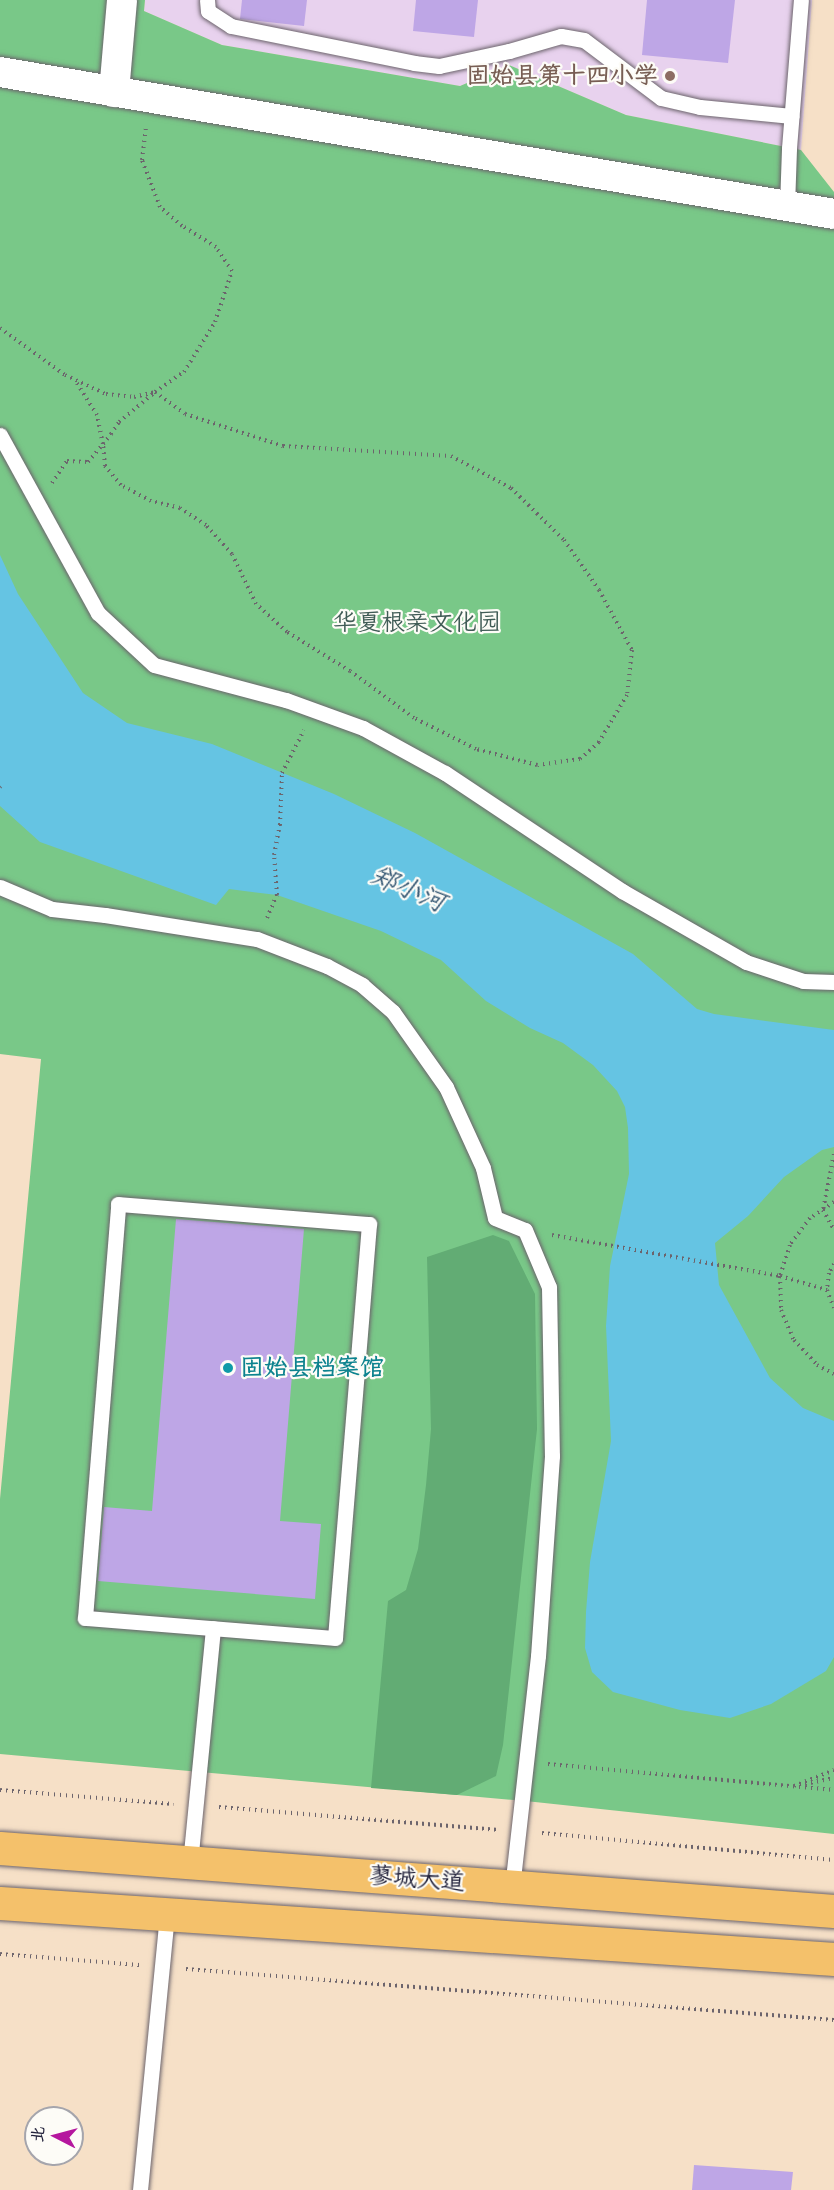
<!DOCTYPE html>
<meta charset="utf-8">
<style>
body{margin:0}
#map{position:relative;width:834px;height:2190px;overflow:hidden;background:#f6e0c7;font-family:Caveat,"LXGW WenKai TC",sans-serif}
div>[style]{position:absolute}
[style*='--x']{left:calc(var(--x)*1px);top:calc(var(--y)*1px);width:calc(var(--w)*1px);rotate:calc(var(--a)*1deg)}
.built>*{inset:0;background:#e8d2ee}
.green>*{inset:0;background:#79c888}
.forest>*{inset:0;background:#62ac74}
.water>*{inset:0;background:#65c4e3}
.building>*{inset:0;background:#bea6e6}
.path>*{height:4px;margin-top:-2px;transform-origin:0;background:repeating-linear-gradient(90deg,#6c646c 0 1.5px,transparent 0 6px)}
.roads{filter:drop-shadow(0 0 2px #6c646c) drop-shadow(0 0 2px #6c646c)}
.lane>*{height:15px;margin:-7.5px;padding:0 7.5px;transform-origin:7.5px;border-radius:7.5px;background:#fff}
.street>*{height:30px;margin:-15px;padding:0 15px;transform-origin:15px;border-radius:15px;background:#fff}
.primary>*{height:33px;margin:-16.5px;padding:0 16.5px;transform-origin:16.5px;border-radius:16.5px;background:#f4c16b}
.dots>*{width:16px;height:16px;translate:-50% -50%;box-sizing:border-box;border:3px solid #fdfcf7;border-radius:50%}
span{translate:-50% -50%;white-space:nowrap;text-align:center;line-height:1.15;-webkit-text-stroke:4.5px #fdfcf7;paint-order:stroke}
.education-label{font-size:24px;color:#785e54;font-weight:700}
.right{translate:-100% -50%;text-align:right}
.park-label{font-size:24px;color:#405c56}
.culture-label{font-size:24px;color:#0d838f;font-weight:700}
.left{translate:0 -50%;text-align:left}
.street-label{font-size:24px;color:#22223b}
.water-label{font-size:26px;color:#395b76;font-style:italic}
.north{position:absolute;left:24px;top:2106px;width:60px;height:60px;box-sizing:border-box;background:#fdfcf7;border:2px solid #a5a5ac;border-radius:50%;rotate:276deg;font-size:16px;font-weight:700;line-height:24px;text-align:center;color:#22223b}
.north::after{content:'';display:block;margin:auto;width:21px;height:27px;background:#b5179e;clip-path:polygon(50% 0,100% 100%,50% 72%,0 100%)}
</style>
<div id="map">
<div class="built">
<i style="clip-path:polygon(145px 0,812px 0,801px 150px,626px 115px,509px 65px,460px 86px,222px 45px,144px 11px)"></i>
</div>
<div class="green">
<i style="clip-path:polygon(0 0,145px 0,144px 11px,222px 45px,460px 86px,509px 65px,626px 115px,801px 150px,834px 192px,834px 1834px,535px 1802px,0 1754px,0 1499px,41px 1059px,0 1054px)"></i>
</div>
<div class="forest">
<i style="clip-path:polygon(493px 1235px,509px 1241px,535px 1294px,537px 1429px,503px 1745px,496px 1776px,457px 1795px,371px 1788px,388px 1601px,406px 1590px,418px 1549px,426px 1485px,431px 1429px,427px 1257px)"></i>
</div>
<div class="water">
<i style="clip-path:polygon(0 555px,18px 594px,83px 693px,127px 723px,212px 744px,334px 794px,415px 833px,633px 954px,697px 1009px,714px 1014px,834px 1030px,834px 1147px,822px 1150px,784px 1177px,748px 1216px,715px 1243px,719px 1285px,770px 1378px,803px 1408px,834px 1421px,834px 1657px,826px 1671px,771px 1704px,730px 1718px,680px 1710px,613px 1692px,592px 1672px,585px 1648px,586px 1612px,590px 1562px,611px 1441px,606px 1326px,610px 1266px,629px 1174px,628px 1128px,625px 1107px,617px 1091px,593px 1065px,563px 1043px,530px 1028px,486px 1001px,441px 960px,381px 931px,277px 895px,229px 889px,216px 905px,40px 842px,0 806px)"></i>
</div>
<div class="building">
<i style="clip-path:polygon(242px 0,307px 0,304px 26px,240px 19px)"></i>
<i style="clip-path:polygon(416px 0,478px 0,474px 37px,413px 31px)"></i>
<i style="clip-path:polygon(647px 0,735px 0,728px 63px,642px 55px)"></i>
<i style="clip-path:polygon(176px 1219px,304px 1229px,280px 1521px,321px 1524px,315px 1599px,98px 1581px,104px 1507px,152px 1511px)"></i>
<i style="clip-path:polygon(694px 2165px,793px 2172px,791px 2190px,692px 2190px)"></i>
</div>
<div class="path">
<i style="--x:0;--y:328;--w:80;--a:35.9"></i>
<i style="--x:65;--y:375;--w:45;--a:24.9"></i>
<i style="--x:106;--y:394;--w:28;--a:6"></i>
<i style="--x:134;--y:397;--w:22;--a:-13"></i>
<i style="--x:155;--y:392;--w:35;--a:-35"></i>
<i style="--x:184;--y:372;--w:59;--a:-58.2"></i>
<i style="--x:215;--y:322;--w:54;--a:-71.6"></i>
<i style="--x:232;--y:271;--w:29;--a:-124"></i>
<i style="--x:216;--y:247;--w:40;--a:-148"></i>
<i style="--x:182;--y:226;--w:29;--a:-139"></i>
<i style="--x:160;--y:207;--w:50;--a:-111"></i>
<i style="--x:142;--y:160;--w:32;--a:-83"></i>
<i style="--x:52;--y:483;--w:27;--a:-56"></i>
<i style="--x:67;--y:461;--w:21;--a:3"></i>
<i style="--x:88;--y:462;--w:23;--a:-50"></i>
<i style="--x:103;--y:444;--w:13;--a:-51"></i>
<i style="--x:111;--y:434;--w:14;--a:-56"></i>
<i style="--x:119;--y:422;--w:47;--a:-39.8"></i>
<i style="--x:155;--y:392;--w:37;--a:36"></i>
<i style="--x:185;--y:414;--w:103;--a:18.1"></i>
<i style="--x:283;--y:446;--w:168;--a:3.4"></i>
<i style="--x:451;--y:456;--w:68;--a:28.1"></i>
<i style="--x:511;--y:488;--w:74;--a:44.5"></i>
<i style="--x:564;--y:540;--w:61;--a:55"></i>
<i style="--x:599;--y:590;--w:68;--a:61.2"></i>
<i style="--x:632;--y:650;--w:45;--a:96.3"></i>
<i style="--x:627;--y:695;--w:55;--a:120.8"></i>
<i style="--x:599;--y:742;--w:25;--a:138"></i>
<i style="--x:580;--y:759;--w:43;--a:172.1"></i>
<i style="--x:537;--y:765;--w:63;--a:-165.3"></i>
<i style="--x:476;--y:749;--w:69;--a:-153.4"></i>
<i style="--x:414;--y:718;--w:79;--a:-143.7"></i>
<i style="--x:350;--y:671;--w:74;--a:-148.2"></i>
<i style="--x:287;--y:632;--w:42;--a:-137.9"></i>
<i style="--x:256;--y:604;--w:55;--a:-115.6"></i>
<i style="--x:232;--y:554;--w:39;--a:-132"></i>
<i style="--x:206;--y:525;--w:31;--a:-147"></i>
<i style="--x:180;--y:508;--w:30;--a:-166"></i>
<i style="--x:151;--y:501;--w:34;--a:-152"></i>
<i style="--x:121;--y:485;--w:25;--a:-130"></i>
<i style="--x:105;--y:466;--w:22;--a:-95"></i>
<i style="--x:103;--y:444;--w:30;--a:-102"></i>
<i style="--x:97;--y:415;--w:41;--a:-122.2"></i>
<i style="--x:0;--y:787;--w:1;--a:-45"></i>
<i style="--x:267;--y:918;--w:25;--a:-67"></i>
<i style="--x:277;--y:895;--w:40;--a:-94.3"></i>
<i style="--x:274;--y:855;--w:31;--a:-79"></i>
<i style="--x:280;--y:825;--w:52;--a:-87.8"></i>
<i style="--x:282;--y:773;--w:48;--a:-62.9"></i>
<i style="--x:834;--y:1154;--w:57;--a:101.1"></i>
<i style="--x:823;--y:1210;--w:23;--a:61"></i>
<i style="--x:834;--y:1202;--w:29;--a:146"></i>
<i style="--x:810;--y:1218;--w:34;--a:127"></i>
<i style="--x:790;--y:1245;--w:33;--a:108"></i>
<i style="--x:780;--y:1276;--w:34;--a:88"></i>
<i style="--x:781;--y:1310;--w:33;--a:67"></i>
<i style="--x:794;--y:1340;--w:34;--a:47"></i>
<i style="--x:817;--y:1365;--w:19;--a:28"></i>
<i style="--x:552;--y:1235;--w:232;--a:10.2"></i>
<i style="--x:780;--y:1276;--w:49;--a:16.6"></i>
<i style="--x:834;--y:1264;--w:10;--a:119"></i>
<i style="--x:829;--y:1273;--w:17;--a:97"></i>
<i style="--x:827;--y:1290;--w:19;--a:69"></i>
<i style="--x:548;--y:1764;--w:287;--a:5.2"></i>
<i style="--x:805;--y:1784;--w:30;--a:-12"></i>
<i style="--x:794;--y:1786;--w:43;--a:-21.8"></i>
<i style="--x:0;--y:1790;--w:174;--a:4.6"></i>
<i style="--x:219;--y:1807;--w:278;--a:4.7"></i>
<i style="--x:542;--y:1833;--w:293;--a:5.3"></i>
<i style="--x:0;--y:1954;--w:140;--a:4.5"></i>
<i style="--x:186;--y:1969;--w:650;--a:4.5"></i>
</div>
<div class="roads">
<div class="lane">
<i style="--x:207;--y:0;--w:11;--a:85"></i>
<i style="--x:208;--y:11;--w:27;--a:33"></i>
<i style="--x:231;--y:26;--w:187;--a:11.4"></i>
<i style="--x:414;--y:63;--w:25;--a:7"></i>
<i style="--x:439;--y:66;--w:72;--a:-12.1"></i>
<i style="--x:509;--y:51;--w:54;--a:-16.1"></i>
<i style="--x:561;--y:36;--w:23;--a:10"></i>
<i style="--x:584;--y:40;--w:96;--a:37"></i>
<i style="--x:661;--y:98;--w:40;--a:13"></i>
<i style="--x:700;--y:107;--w:92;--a:5.6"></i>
<i style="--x:787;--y:206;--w:58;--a:-88"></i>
<i style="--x:789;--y:148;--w:148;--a:-85.4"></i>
<i style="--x:0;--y:435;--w:203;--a:61.2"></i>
<i style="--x:98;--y:613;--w:76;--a:42.9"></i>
<i style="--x:154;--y:665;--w:137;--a:14.9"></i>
<i style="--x:286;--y:700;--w:82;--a:20"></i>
<i style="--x:363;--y:728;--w:94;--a:28.8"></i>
<i style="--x:445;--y:773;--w:213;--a:33.7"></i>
<i style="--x:622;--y:891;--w:143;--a:29.8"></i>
<i style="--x:746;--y:962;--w:60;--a:18.4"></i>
<i style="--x:803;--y:981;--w:31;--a:2"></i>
<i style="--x:0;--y:887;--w:56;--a:22.9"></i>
<i style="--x:52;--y:909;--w:53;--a:6.5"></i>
<i style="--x:105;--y:915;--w:154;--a:9"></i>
<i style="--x:257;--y:939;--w:75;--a:21.1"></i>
<i style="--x:327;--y:966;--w:40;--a:28"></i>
<i style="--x:362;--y:985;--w:41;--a:41.1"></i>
<i style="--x:393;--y:1012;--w:92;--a:54.8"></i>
<i style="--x:446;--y:1087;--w:89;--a:65.4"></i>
<i style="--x:483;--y:1168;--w:51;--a:76.5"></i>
<i style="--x:495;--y:1218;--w:32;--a:22"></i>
<i style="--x:525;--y:1230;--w:62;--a:67.2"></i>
<i style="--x:549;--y:1287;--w:169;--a:89"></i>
<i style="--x:552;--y:1456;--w:200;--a:94"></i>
<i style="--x:538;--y:1656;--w:231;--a:96.4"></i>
<i style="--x:118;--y:1204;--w:252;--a:4.6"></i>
<i style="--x:369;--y:1224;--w:415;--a:94.7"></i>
<i style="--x:335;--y:1638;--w:251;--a:-175.4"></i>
<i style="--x:85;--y:1618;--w:415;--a:-85.4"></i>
<i style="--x:190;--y:1863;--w:236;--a:-84.4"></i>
<i style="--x:140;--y:2190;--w:275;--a:-84.4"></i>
</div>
<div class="street">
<i style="--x:0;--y:72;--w:846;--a:9.66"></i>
<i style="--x:114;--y:92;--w:92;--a:-85"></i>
</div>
<div class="primary">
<i style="--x:0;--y:1848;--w:836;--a:4.32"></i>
<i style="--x:0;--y:1903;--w:836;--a:3.84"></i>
</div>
</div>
<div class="dots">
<i style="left:670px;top:76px;background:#8d6e63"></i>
<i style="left:228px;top:1368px;background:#0f9aa8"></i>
</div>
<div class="education-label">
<span class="right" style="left:658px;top:76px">固始县第十四小学</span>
</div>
<div class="park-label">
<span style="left:417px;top:623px">华夏根亲文化园</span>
</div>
<div class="culture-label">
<span class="left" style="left:240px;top:1368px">固始县档案馆</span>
</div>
<div class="street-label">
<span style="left:417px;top:1879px;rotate:4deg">蓼城大道</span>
</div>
<div class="water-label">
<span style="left:408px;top:889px;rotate:23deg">郑小河</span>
</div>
<div class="north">北</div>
</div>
